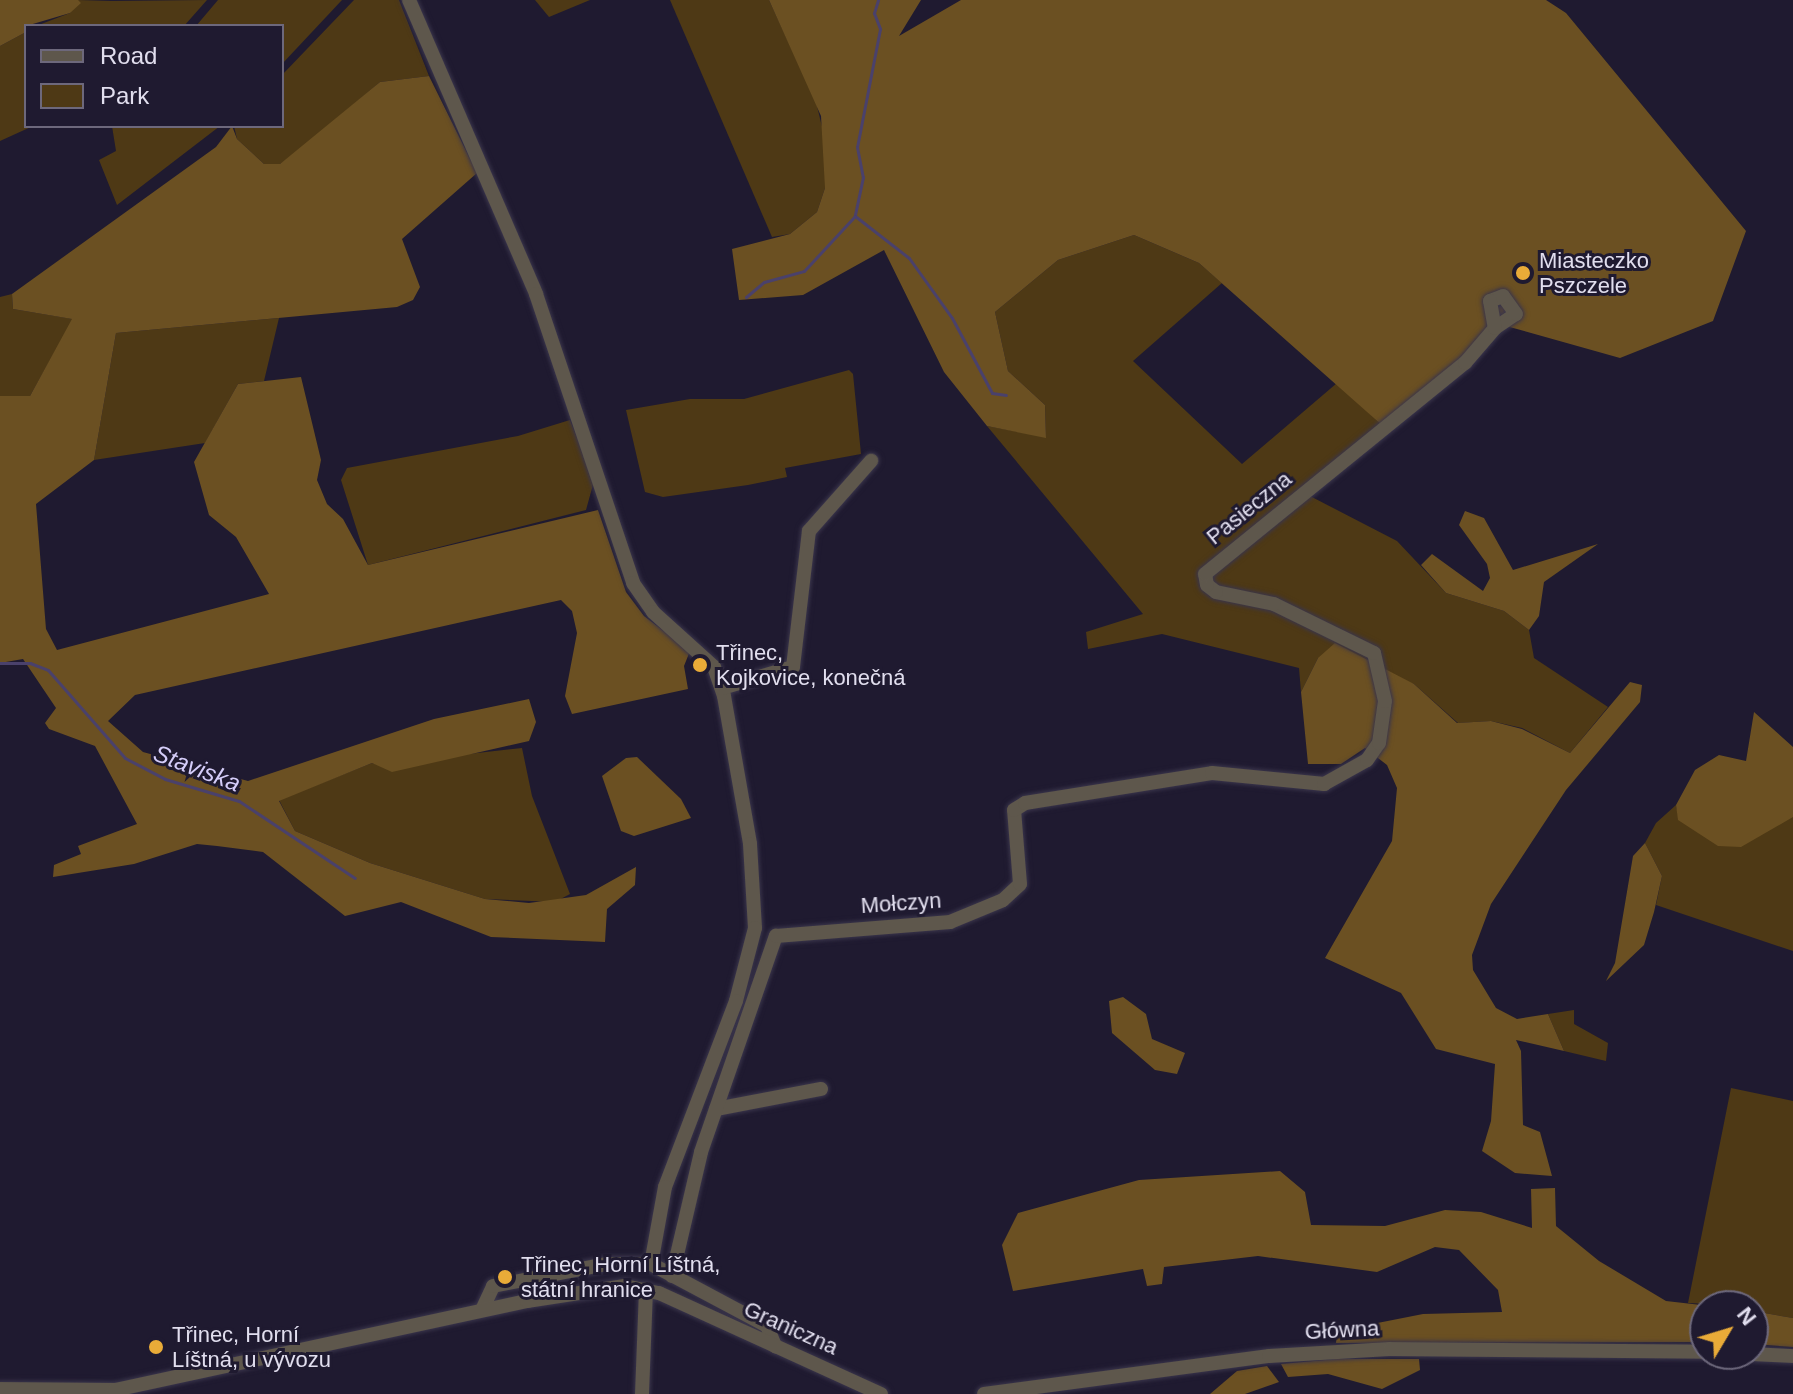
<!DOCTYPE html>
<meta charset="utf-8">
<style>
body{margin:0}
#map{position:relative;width:1793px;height:1394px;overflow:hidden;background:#1f1a30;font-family:Arial,sans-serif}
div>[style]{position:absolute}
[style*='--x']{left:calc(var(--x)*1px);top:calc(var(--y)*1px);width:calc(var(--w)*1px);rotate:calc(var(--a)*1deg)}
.green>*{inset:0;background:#4e3915}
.forest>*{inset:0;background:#6b5022}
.stream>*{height:3px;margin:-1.5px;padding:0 1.5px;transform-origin:1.5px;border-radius:1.5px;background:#4a416b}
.roads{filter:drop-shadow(0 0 2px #3a354b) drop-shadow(0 0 2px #3a354b)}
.minor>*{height:14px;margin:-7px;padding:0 7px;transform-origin:7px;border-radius:7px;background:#5e574c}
.dots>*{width:22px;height:22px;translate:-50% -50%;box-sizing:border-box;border:4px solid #1f1a30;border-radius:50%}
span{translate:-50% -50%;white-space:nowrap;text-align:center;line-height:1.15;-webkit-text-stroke:6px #1f1a30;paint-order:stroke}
.poi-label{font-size:22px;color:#e1deee}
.left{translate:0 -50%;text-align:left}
.street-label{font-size:22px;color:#e1deee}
.water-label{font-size:24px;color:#d5cdf9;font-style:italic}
.legend{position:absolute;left:24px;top:24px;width:260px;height:104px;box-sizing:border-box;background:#1f1a30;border:2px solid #6d687c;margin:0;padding:10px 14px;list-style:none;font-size:24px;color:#e1deee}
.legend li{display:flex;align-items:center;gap:16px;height:40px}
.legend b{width:40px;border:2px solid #6d687c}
.north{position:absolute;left:1689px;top:1290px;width:80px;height:80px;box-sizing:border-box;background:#1f1a30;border:2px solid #6d687c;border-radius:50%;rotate:52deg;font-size:22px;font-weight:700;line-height:32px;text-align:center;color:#e1deee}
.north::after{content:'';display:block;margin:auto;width:28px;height:36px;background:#e9ab38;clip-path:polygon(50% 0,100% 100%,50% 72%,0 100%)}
</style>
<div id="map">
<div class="green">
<i style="clip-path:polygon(78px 0,112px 1px,207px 0,184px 26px,36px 26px,70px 13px)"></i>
<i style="clip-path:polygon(218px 0,342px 0,282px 64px,282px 26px,196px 26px)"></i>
<i style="clip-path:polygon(354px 0,399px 0,429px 76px,380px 82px,294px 155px,280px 164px,264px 164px,237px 139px,234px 126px,282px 126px,282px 75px)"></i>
<i style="clip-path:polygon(535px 0,590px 0,549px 17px)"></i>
<i style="clip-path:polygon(670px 0,769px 0,816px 102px,826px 143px,825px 188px,817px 212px,790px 234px,772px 237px)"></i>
<i style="clip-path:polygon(26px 32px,26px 126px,33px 126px,0 141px,0 46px)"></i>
<i style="clip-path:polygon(112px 126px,220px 126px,117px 205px,99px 160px,116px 151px)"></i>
<i style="clip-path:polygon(1134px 235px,1199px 263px,1222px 283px,1133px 361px,1242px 464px,1337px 383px,1384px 427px,1308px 495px,1397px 541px,1446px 593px,1504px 611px,1529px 630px,1534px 658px,1608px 707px,1570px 753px,1522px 728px,1491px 721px,1458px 723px,1414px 684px,1318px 658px,1301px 692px,1299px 668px,1162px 634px,1088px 649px,1086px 632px,1143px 614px,987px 426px,1046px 437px,1045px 405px,1008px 371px,995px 312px,1058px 260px)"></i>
<i style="clip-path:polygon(12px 294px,13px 309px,73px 319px,30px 396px,0 396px,0 297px)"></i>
<i style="clip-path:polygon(279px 318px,264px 381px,238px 384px,205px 443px,94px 460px,116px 333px)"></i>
<i style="clip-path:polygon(849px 370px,853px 374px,861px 454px,785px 468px,787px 477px,748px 485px,663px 497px,645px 492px,626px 410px,690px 399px,744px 399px)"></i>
<i style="clip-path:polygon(570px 420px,594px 481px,586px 510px,368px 565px,341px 480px,347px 468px,518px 436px)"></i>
<i style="clip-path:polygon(522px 748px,532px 796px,570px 894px,555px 902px,485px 899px,370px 863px,295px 831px,279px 800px,372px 763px,395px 770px,451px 756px)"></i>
<i style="clip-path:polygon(1676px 805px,1679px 820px,1793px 817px,1793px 951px,1656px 905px,1662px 876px,1645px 843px,1656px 823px)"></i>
<i style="clip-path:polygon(1574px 1010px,1574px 1024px,1608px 1043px,1606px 1061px,1564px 1051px,1548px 1014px)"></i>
<i style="clip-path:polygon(1731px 1088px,1793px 1101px,1793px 1318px,1753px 1311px,1753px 1306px,1688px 1303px)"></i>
</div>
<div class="forest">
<i style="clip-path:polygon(0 0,78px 0,81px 3px,70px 13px,26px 26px,26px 32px,0 46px)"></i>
<i style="clip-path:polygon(769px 0,921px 0,899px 36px,961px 0,1546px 0,1566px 13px,1746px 231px,1713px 321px,1620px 358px,1506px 326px,1384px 427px,1199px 263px,1134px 235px,1058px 260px,995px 312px,1008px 371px,1045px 405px,1046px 438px,987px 426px,944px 372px,884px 250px,803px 295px,739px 300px,732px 249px,790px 234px,817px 212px,825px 188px,821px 116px)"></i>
<i style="clip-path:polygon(429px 76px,477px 173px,402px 239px,420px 287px,413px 300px,397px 307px,116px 333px,94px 460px,36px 504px,46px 629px,57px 650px,269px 594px,236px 537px,209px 515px,194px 462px,238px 384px,301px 377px,321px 460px,317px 480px,327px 504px,343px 519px,368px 565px,598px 510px,626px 592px,644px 616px,690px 651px,684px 666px,688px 689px,572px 714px,565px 696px,577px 633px,572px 611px,561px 600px,135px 695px,108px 721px,143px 752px,248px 781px,434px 719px,529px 699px,536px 722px,529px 741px,392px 772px,372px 763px,279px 801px,295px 831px,370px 863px,485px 899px,529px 903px,586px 895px,636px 867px,635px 885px,607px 909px,605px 942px,491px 937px,401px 902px,345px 916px,263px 852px,217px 846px,197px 844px,134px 864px,53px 877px,54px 865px,81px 854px,78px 846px,137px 824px,95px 746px,49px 729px,45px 723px,56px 708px,23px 659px,0 663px,0 396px,30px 396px,72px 319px,13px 309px,12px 294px,216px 147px,232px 126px,237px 139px,264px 164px,280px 164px,380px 82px)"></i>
<i style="clip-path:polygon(1465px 511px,1484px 518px,1513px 570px,1598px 544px,1544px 582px,1539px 616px,1529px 630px,1504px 611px,1446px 593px,1421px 565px,1432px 554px,1483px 591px,1490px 578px,1487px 564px,1459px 525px)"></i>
<i style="clip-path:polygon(1335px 643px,1414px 684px,1457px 723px,1491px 721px,1522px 729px,1570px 753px,1630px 682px,1642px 685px,1640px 702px,1566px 790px,1491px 904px,1472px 955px,1473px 970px,1496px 1008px,1517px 1019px,1548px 1014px,1564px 1051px,1516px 1040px,1521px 1051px,1523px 1125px,1540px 1132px,1552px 1176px,1515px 1173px,1482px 1151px,1491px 1121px,1495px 1064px,1436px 1049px,1401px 993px,1325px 958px,1392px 841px,1397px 788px,1387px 765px,1365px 748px,1341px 764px,1308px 764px,1301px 692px,1318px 658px)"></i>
<i style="clip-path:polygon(1754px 712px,1793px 747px,1793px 817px,1741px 847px,1718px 846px,1678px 820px,1676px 805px,1695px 770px,1719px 755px,1746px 761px)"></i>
<i style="clip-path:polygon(637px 757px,681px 799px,691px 818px,634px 836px,621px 831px,602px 776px,626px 758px)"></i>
<i style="clip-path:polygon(1645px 843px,1662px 876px,1654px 912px,1644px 945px,1606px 981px,1615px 963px,1633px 856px)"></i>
<i style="clip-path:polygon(1123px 997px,1146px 1014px,1152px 1039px,1185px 1053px,1177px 1074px,1155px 1070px,1112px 1033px,1109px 1001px)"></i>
<i style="clip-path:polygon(1280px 1171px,1305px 1192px,1311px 1225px,1385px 1226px,1445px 1210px,1481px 1212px,1532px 1228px,1531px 1189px,1555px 1188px,1556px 1226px,1599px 1261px,1666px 1301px,1710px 1306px,1705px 1306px,1705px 1342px,1336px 1343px,1337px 1331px,1423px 1314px,1502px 1312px,1498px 1290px,1459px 1250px,1435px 1247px,1377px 1272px,1258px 1256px,1164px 1267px,1162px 1284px,1147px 1286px,1143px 1269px,1013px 1291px,1002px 1245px,1018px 1213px,1139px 1180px)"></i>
<i style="clip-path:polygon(1753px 1311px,1793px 1318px,1793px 1347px,1753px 1344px)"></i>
<i style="clip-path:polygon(1336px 1359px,1419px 1359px,1420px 1370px,1382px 1389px,1328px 1374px,1288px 1377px,1281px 1364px)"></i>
<i style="clip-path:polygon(1267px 1366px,1279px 1382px,1245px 1394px,1210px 1394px,1237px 1371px)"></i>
</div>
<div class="stream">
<i style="--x:878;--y:0;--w:14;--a:107"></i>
<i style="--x:874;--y:13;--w:17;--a:69"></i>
<i style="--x:880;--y:29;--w:120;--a:101"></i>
<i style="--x:857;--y:147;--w:31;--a:79"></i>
<i style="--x:863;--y:177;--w:40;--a:102"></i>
<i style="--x:855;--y:216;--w:68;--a:37.9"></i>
<i style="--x:909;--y:258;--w:74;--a:54.4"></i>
<i style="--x:952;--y:318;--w:85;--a:61.9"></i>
<i style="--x:992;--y:393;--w:14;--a:8"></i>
<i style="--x:746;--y:297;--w:23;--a:-40"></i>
<i style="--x:764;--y:282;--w:41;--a:-15.4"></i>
<i style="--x:804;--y:271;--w:74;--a:-47.2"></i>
<i style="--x:0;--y:663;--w:30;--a:0"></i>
<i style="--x:30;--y:663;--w:19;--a:21"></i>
<i style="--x:48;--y:670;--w:117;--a:48.8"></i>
<i style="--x:125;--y:758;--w:45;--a:27.7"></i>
<i style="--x:165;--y:779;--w:77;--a:16.6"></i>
<i style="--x:239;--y:801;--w:139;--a:33.6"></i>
</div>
<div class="roads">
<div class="minor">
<i style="--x:409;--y:0;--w:320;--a:66.6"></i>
<i style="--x:536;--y:294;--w:305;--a:71.4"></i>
<i style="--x:633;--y:583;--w:35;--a:55"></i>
<i style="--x:653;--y:612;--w:82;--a:42"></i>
<i style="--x:714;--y:667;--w:31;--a:71"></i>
<i style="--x:724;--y:696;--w:150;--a:80"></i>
<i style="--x:750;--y:844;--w:84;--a:86.6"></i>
<i style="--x:755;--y:928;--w:75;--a:104.6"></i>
<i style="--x:736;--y:1001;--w:199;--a:110.9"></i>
<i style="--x:665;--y:1187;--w:78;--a:100.3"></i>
<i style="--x:722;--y:688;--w:74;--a:-16.5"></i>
<i style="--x:793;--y:667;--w:137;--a:-83.3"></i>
<i style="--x:809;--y:531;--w:94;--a:-48.5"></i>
<i style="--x:716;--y:1109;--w:107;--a:-10.8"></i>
<i style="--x:672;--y:1276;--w:127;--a:-76.8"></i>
<i style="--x:701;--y:1152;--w:229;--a:-70.9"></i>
<i style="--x:776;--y:936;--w:175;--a:-4.6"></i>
<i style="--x:950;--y:922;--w:57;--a:-22.5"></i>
<i style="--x:1003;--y:900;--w:23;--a:-43"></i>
<i style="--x:1020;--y:884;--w:74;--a:-94.6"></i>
<i style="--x:1014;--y:810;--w:13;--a:-32"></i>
<i style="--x:1025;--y:803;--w:189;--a:-9.1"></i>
<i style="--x:1212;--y:773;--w:113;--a:5.6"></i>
<i style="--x:1324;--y:784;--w:49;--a:-29.2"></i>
<i style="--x:1367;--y:760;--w:21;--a:-55"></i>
<i style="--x:1379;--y:743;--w:42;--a:-81.9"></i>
<i style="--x:1385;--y:701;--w:49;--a:-102.9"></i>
<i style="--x:1374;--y:653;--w:111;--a:-153.9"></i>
<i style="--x:1274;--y:604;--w:59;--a:-168.3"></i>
<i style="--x:1216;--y:592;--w:11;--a:-142"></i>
<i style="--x:1207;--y:585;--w:11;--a:-100"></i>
<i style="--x:1205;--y:574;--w:335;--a:-39.1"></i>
<i style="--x:1465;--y:363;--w:46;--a:-49.4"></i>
<i style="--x:1495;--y:328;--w:25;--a:-34"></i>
<i style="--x:1516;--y:314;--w:22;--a:-126"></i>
<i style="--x:1503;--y:296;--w:14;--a:159"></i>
<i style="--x:1490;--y:301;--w:27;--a:80"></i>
<i style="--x:482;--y:1310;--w:26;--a:-65"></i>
<i style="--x:493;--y:1286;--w:115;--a:-11"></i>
<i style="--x:606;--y:1264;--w:45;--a:0"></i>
<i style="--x:651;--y:1264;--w:132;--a:28.1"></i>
<i style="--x:767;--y:1326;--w:22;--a:68"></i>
<i style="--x:1753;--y:1354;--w:40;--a:2.9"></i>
<i style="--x:0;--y:1389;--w:115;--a:0.5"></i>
<i style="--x:115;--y:1390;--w:422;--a:-12.2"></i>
<i style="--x:527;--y:1301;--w:99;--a:-8.7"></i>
<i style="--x:625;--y:1286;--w:35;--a:12"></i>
<i style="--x:659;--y:1293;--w:244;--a:24.5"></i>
<i style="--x:642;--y:1394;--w:105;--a:-87.8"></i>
<i style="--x:984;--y:1394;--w:288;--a:-7.6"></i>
<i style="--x:1269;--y:1356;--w:121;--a:-3.3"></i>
<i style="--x:1390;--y:1349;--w:315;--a:0.5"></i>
</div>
</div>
<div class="dots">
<i style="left:1523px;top:273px;background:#e9ab38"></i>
<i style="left:700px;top:665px;background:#e9ab38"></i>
<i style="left:505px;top:1277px;background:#e9ab38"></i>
<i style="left:156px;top:1347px;background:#e9ab38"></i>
</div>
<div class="poi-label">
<span class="left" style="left:1539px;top:273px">Miasteczko<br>Pszczele</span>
<span class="left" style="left:716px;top:665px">Třinec,<br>Kojkovice, konečná</span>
<span class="left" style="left:521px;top:1277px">Třinec, Horní Líštná,<br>státní hranice</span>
<span class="left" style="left:172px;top:1347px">Třinec, Horní<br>Líštná, u vývozu</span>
</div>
<div class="street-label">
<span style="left:1249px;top:508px;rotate:-39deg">Pasieczna</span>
<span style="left:901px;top:903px;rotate:-4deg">Mołczyn</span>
<span style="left:791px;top:1328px;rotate:24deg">Graniczna</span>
<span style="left:1342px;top:1330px;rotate:-3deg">Główna</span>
</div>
<div class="water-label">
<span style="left:197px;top:768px;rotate:21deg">Staviska</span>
</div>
<ul class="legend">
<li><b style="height:10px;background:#5e574c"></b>Road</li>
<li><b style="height:22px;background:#4e3915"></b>Park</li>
</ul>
<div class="north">N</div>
</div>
